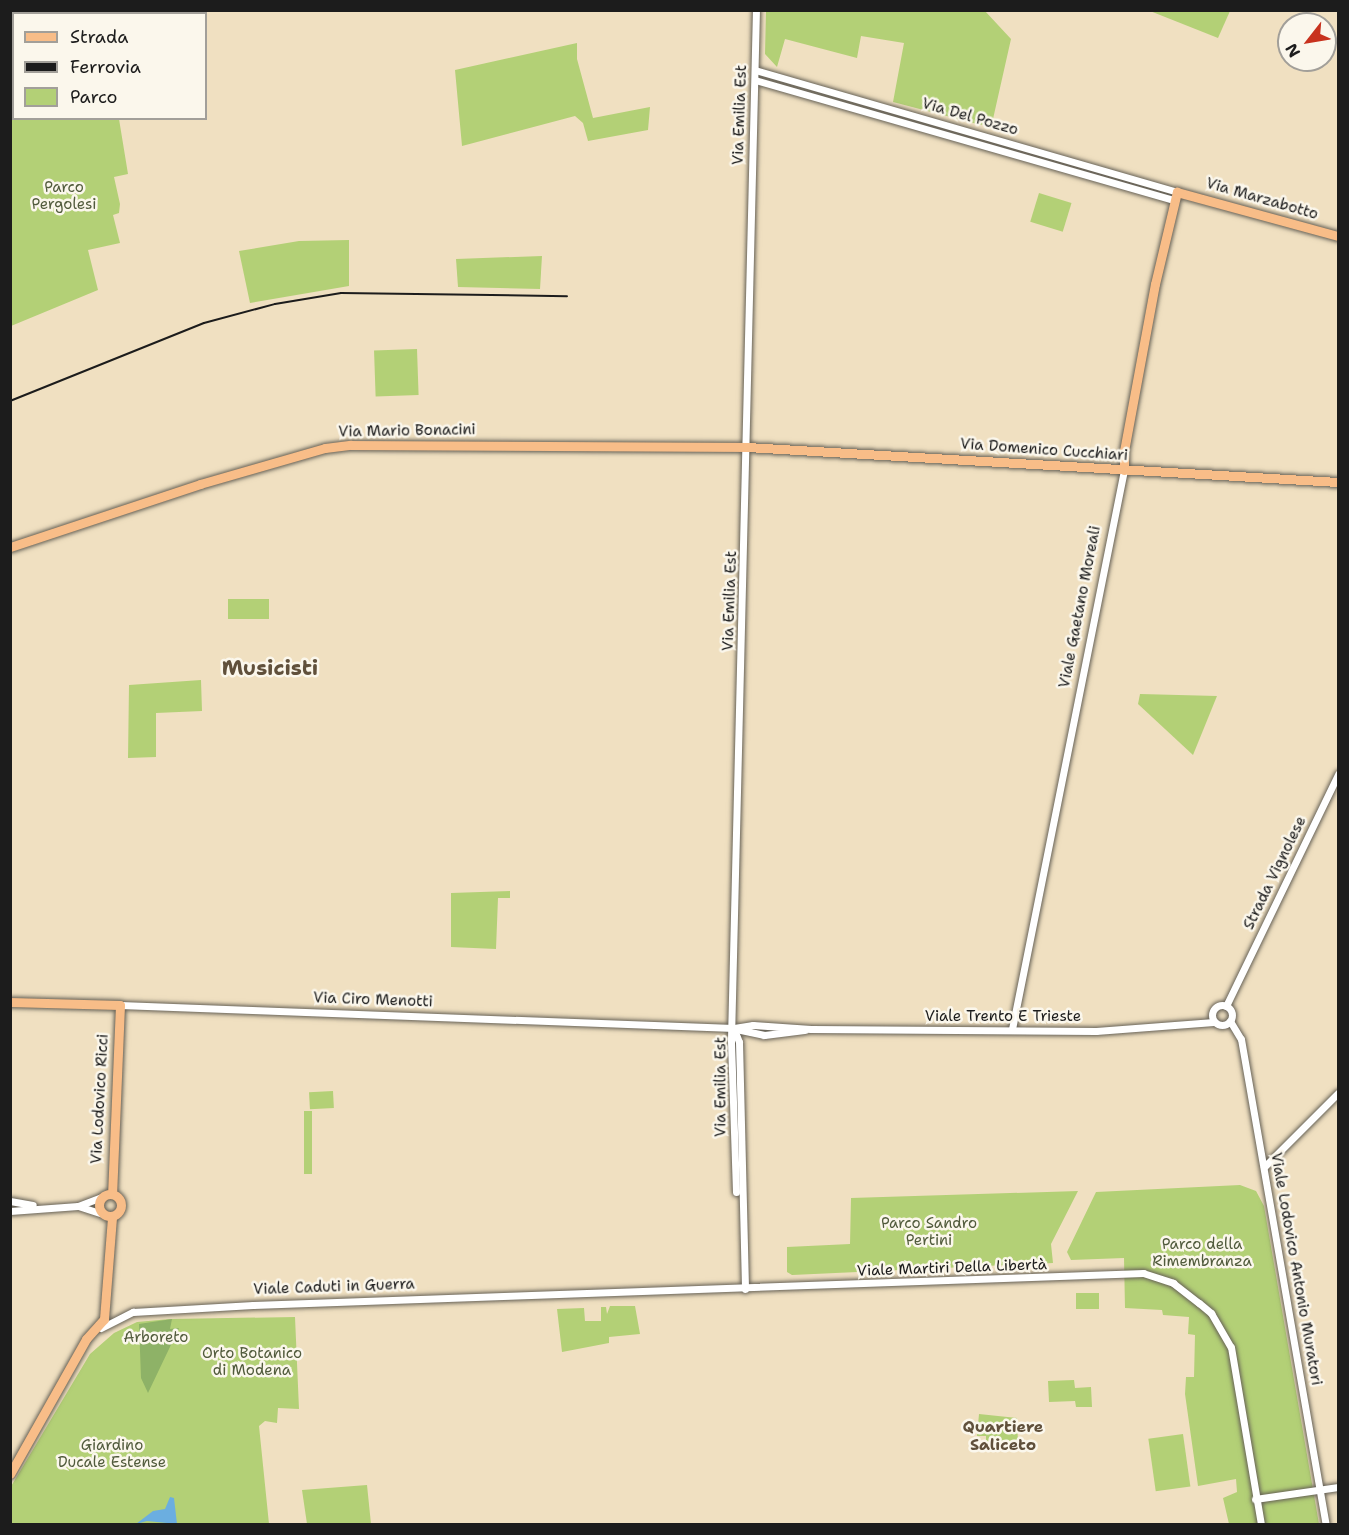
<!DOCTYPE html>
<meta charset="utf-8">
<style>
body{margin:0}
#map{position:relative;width:1349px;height:1535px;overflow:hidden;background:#f0e0c1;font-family:"Shantell Sans",sans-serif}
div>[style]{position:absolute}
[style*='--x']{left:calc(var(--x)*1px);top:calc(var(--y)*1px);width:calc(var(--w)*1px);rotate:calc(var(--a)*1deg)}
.green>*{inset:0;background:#b3d076;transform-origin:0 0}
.forest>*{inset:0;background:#8eb267}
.water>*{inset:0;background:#6baee0}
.roads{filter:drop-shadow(0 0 2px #666156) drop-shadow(0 0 2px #666156)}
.minor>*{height:7px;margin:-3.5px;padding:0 3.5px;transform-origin:3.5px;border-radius:3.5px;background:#fff}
.minor>.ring{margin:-3.5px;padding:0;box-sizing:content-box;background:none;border:7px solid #fff;border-radius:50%}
.major>*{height:9px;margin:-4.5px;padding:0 4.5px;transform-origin:4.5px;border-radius:4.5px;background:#f8bd88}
.major>.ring{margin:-4.5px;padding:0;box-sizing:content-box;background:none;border:9px solid #f8bd88;border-radius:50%}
.rail>*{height:2px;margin:-1px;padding:0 1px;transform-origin:1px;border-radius:1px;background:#1c1c1c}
span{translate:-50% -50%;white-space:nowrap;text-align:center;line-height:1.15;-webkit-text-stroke:5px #fbf7ec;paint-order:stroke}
.street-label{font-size:15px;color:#1c1c1c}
.park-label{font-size:15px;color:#515b3c}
.neighbourhood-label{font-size:16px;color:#60503b;font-weight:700}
.district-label{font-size:21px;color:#60503b;font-weight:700}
.frame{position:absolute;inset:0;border:12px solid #1c1c1c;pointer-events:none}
.legend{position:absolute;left:12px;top:12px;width:195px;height:108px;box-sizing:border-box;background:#fbf7ec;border:2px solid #a29f99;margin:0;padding:8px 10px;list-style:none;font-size:18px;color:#1c1c1c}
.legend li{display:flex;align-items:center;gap:12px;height:30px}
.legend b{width:30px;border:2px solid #a29f99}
.north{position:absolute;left:1277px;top:12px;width:60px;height:60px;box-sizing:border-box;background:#fbf7ec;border:2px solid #a29f99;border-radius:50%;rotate:239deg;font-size:16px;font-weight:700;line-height:24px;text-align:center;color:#1c1c1c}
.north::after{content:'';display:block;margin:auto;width:21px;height:27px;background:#c8321e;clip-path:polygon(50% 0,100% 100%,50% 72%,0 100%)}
</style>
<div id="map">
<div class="green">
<i style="clip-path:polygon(11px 10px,101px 11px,101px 13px,14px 14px,14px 118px,119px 119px,128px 174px,114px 177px,120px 204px,119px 213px,113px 215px,120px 243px,88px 250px,98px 290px,11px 326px)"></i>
<i style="clip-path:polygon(766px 11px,985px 11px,1011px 39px,993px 119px,981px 125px,893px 102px,904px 43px,861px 36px,857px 58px,785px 39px,777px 67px,765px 54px)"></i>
<i style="clip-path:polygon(1150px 11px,1230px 10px,1230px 11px,1218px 38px)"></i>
<i style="clip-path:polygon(577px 43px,577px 59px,593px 118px,650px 107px,648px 130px,588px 141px,583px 123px,575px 116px,462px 146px,455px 70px)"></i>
<i style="left:1039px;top:193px;width:34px;height:30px;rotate:17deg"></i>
<i style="clip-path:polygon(349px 240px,349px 286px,250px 303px,239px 251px,299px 241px)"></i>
<i style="clip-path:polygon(542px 256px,540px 289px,458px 287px,456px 259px)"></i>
<i style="left:417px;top:349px;width:46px;height:43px;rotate:88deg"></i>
<i style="left:228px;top:599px;width:41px;height:20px"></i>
<i style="clip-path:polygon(201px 680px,202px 711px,156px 713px,156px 757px,128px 758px,129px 685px)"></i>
<i style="clip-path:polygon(1140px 694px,1217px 696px,1193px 755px,1138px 704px)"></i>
<i style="clip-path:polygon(510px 891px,510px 898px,498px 898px,496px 949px,451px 947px,451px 893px)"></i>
<i style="left:333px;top:1091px;width:17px;height:24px;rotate:87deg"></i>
<i style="left:304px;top:1111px;width:8px;height:63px"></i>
<i style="clip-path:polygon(1240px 1185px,1256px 1191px,1264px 1206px,1319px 1524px,1229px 1524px,1223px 1498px,1237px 1492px,1236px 1479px,1198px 1486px,1185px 1394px,1186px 1377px,1194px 1377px,1195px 1335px,1188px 1334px,1189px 1317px,1163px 1315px,1162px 1310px,1125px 1308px,1124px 1258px,1071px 1260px,1067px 1252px,1096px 1192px)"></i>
<i style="clip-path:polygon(1078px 1191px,1051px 1244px,1053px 1263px,792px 1275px,787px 1272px,787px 1247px,850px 1244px,851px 1198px)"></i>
<i style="left:1076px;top:1293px;width:23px;height:16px"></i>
<i style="clip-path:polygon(610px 1306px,635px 1306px,640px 1334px,609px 1337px,609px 1343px,562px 1352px,557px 1309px,584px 1308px,585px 1321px,601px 1321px,601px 1307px,606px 1307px,607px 1314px)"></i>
<i style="clip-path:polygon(295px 1317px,299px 1409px,278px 1408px,277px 1423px,265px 1421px,259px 1426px,269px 1524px,11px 1524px,10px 1488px,90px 1354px,114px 1333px,137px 1322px,170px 1319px)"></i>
<i style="clip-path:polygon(1074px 1380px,1075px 1388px,1091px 1387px,1092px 1407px,1076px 1407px,1075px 1401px,1049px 1402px,1048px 1381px)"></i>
<i style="clip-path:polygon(979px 1414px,1017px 1418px,1018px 1444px,1022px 1445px,1022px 1450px,986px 1450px,986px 1436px,977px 1436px)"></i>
<i style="left:1183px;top:1434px;width:53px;height:35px;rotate:82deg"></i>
<i style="clip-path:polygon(367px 1485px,371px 1524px,307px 1524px,302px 1490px)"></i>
</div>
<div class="forest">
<i style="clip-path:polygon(172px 1319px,170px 1329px,179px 1328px,148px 1393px,141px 1378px,139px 1324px)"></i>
</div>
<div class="water">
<i style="clip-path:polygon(170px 1497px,174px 1498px,177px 1524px,147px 1521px,136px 1524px,153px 1511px,165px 1509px)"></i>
</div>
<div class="roads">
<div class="minor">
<i style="--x:755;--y:70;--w:439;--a:16.1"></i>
<i style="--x:755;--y:80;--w:435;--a:16"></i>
<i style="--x:120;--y:1005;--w:614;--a:2.15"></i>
<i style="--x:734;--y:1028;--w:19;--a:-9"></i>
<i style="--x:753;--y:1025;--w:58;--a:3.9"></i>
<i style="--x:811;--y:1029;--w:285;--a:0.4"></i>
<i style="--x:1096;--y:1031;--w:118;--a:-4.4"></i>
<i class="ring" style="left:1212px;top:1005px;width:13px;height:13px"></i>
<i style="--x:1226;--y:1006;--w:258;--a:-64.2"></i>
<i style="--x:1230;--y:1021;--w:21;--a:59"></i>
<i style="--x:1241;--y:1039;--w:492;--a:80.1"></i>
<i style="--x:734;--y:1029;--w:14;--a:69"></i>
<i style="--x:739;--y:1042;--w:247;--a:88.6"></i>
<i style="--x:736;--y:1029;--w:29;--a:12"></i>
<i style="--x:764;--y:1035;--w:41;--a:-7"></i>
<i style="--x:1012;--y:1029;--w:570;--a:-78.67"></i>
<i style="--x:1264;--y:1167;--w:105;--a:-45"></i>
<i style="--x:736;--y:1192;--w:153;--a:-91.9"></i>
<i style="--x:731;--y:1039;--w:1029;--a:-88.61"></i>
<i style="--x:10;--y:1201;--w:23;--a:10"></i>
<i style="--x:78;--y:1206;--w:26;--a:-21"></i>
<i style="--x:10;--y:1211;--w:68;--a:-4.2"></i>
<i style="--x:78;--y:1206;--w:26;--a:18"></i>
<i style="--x:101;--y:1328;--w:36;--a:-27"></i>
<i style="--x:133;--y:1312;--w:120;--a:-3.3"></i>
<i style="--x:253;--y:1305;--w:891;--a:-2.06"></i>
<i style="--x:1143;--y:1273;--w:32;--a:18"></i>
<i style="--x:1173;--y:1283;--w:33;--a:38"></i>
<i style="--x:1199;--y:1303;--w:16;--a:40"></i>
<i style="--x:1211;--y:1313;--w:39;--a:60"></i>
<i style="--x:1231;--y:1347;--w:180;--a:80.4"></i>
<i style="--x:1255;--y:1499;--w:84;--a:-8.2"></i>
</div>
<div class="major">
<i style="--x:1124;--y:470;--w:19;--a:-90"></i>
<i style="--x:1124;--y:451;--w:170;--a:-79.5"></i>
<i style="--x:1155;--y:284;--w:95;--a:-76.6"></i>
<i style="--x:1177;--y:192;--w:167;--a:15.3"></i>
<i style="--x:10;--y:547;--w:200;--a:-18.3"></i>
<i style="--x:200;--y:484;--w:130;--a:-16.1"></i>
<i style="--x:325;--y:448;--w:26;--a:-7"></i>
<i style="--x:351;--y:445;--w:396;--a:0.3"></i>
<i style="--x:747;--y:447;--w:592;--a:3.39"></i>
<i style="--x:10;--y:1002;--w:110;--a:1.6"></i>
<i style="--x:120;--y:1005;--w:189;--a:92.4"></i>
<i class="ring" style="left:99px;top:1194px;width:13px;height:13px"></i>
<i style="--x:10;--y:1474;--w:155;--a:-60.6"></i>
<i style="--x:86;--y:1339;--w:27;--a:-48"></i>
<i style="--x:104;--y:1319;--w:102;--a:-85.5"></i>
</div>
</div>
<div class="rail">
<i style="--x:10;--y:401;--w:209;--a:-21.9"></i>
<i style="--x:204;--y:323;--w:73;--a:-15"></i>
<i style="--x:275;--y:304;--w:67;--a:-9.5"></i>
<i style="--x:341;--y:293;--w:226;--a:0.8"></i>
</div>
<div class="street-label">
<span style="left:740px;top:115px;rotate:-88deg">Via Emilia Est</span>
<span style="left:970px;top:117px;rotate:16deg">Via Del Pozzo</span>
<span style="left:1262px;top:199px;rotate:16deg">Via Marzabotto</span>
<span style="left:407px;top:431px;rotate:-1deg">Via Mario Bonacini</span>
<span style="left:1044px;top:450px;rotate:4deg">Via Domenico Cucchiari</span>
<span style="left:730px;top:601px;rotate:-88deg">Via Emilia Est</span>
<span style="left:1080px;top:607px;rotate:-79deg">Viale Gaetano Moreali</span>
<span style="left:1275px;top:873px;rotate:-64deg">Strada Vignolese</span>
<span style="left:373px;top:1000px;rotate:2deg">Via Ciro Menotti</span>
<span style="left:1003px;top:1017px">Viale Trento E Trieste</span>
<span style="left:721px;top:1087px;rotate:-90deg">Via Emilia Est</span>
<span style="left:100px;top:1099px;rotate:-87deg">Via Lodovico Ricci</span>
<span style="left:952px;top:1268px;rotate:-2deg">Viale Martiri Della Libertà</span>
<span style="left:1296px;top:1269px;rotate:80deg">Viale Lodovico Antonio Muratori</span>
<span style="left:334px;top:1287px;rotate:-2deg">Viale Caduti in Guerra</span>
</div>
<div class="park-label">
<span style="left:64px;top:196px">Parco<br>Pergolesi</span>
<span style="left:929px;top:1232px">Parco Sandro<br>Pertini</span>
<span style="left:1202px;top:1253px">Parco della<br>Rimembranza</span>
<span style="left:156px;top:1338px">Arboreto</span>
<span style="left:252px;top:1362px">Orto Botanico<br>di Modena</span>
<span style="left:112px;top:1454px">Giardino<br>Ducale Estense</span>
</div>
<div class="neighbourhood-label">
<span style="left:1003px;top:1436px">Quartiere<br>Saliceto</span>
</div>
<div class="district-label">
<span style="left:270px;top:668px">Musicisti</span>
</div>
<div class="frame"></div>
<ul class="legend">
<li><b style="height:8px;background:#f8bd88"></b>Strada</li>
<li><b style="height:8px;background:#1c1c1c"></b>Ferrovia</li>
<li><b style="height:16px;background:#b3d076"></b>Parco</li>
</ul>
<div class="north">N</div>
</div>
